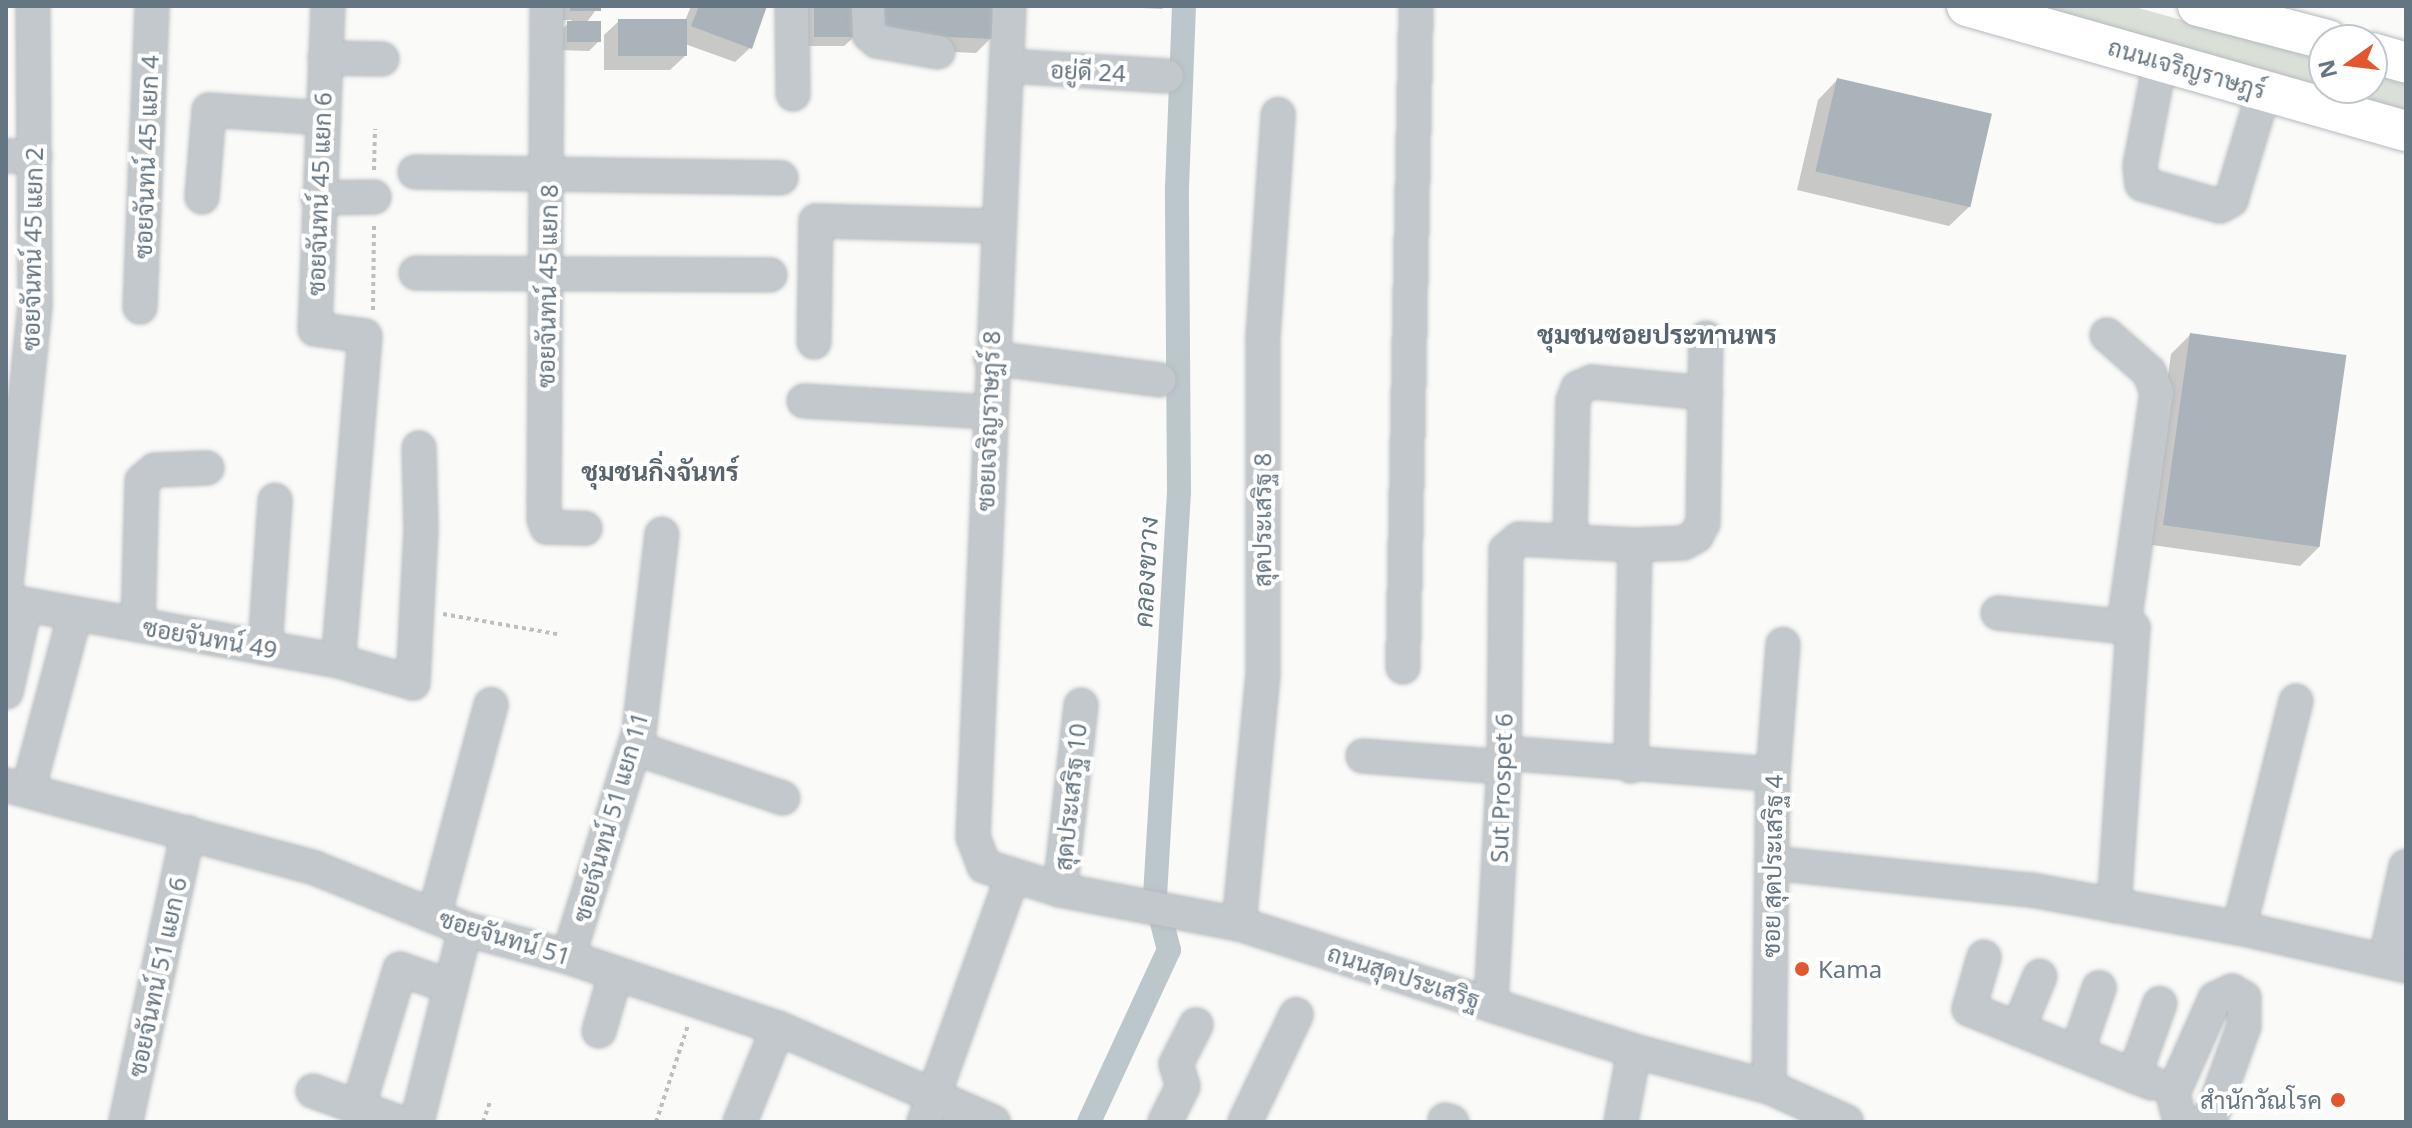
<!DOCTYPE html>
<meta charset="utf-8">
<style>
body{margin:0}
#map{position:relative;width:2412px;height:1128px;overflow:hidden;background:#fafaf8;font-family:"Noto Sans",Sarabun,sans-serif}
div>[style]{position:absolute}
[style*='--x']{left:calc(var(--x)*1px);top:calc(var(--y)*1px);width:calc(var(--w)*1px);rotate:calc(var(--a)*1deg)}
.green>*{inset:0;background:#dadfd7}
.shadow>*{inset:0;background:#0003}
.canal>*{height:24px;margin:-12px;padding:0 12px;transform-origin:12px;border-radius:12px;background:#bbc7cb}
.building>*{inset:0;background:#aab3b9;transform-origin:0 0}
.path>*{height:4px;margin-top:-2px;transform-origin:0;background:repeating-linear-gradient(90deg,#bbbfc2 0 4px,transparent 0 8px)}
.roads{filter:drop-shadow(0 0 2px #b5babe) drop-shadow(0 0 2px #b5babe)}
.minor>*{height:32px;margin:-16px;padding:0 16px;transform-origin:16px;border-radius:16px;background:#c3c8cc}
.major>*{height:40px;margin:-20px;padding:0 20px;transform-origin:20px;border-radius:20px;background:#fff}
.dots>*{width:22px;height:22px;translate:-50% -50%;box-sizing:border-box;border:4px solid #fff;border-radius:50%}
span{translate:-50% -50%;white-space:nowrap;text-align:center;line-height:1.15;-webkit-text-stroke:8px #fff;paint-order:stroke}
.street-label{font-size:24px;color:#657683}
.poi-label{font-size:24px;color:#657683}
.left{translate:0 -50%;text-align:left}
.right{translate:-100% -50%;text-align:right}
.neighbourhood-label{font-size:26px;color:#57646e;font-weight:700}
.water-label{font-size:26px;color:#60757c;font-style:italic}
.frame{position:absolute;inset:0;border:8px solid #657683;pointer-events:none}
.north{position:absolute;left:2308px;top:24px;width:80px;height:80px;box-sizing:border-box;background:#fff;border:2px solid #c1c8cd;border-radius:50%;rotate:256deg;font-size:22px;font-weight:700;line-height:32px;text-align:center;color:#657683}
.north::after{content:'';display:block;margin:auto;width:28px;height:36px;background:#e4572e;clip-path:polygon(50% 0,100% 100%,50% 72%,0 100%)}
</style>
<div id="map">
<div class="green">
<i style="clip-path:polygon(2022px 6px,2131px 6px,2324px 59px,2324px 88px,2372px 88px,2372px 72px,2406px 82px,2406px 113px)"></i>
</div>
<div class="shadow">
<i style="clip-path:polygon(562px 6px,599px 6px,586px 23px,599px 41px,589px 51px,558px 50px,558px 33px,572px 20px,562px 20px)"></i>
<i style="clip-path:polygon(691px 6px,765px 6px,750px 48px,735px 62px,685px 44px,685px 56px,670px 70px,604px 70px,604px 35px,619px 21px,685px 21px)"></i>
<i style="clip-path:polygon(810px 6px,854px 6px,854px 37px,844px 46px,804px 46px,805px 12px)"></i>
<i style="clip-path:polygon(992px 6px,991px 38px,976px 53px,867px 48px)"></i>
<i style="clip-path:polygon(1102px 6px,1165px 6px,1162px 9px)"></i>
<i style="clip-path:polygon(1837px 80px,1969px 207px,1949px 226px,1797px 190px,1818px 100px)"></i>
<i style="clip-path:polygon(2190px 335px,2320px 546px,2300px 566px,2145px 544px,2171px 354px)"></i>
</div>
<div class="canal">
<i style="--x:1089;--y:1122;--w:190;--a:-65.1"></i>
<i style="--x:1169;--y:950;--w:56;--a:-104.5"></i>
<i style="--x:1155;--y:896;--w:406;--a:-86.6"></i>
<i style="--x:1179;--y:491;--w:303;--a:-90.4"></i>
<i style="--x:1177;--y:188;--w:182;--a:-87.8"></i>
</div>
<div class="building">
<i style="left:570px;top:6px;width:31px;height:5px"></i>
<i style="clip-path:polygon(699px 6px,767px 6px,752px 49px,691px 26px)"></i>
<i style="left:814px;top:6px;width:42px;height:31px"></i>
<i style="clip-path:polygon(882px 6px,994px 6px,993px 39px,881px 34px)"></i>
<i style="left:618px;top:19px;width:69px;height:37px"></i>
<i style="left:601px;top:21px;width:21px;height:34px;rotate:90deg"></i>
<i style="left:1837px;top:78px;width:159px;height:96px;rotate:13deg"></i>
<i style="left:2190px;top:333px;width:158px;height:194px;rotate:8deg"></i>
</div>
<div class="path">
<i style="--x:374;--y:170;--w:41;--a:-88.6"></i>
<i style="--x:373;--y:310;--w:87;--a:-89.3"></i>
<i style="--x:443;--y:614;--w:116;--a:10"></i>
<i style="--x:483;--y:1122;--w:21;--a:-71"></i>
<i style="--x:656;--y:1122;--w:102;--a:-71.7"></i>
</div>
<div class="roads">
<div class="minor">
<i style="--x:328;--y:6;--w:323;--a:92.3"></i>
<i style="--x:315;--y:329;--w:50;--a:8"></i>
<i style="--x:365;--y:336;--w:326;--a:94.7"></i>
<i style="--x:547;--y:6;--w:513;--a:90.34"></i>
<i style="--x:544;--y:519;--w:9;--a:69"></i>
<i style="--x:547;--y:527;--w:38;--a:2"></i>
<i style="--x:792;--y:6;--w:88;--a:89.3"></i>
<i style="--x:868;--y:6;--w:28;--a:88"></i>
<i style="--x:869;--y:34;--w:11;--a:41"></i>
<i style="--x:877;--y:41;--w:62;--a:10.2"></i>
<i style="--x:1009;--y:6;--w:832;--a:92.48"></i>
<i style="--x:973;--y:837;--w:31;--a:69"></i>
<i style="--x:984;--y:866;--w:80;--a:17.5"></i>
<i style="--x:1060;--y:890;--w:182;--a:10.8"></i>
<i style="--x:1239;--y:924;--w:415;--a:17.8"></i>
<i style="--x:1634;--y:1051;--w:140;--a:14.9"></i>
<i style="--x:1769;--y:1087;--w:85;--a:24.2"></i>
<i style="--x:325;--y:58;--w:57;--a:1"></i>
<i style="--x:2160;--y:62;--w:106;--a:100.9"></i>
<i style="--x:2140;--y:166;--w:18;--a:84"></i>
<i style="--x:2142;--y:184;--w:81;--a:15.8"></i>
<i style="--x:2220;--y:206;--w:13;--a:-29"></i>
<i style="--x:2231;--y:200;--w:114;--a:-73.2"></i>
<i style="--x:1009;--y:66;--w:158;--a:3.6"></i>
<i style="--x:6;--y:156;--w:29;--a:0"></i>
<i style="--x:415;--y:172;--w:366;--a:0.9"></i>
<i style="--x:202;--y:197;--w:87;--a:-85.4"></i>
<i style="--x:209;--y:110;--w:113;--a:4"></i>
<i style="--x:318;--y:198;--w:56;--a:-1"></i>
<i style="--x:416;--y:273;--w:354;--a:0.3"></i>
<i style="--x:140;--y:307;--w:301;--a:-87.7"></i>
<i style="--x:2107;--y:335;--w:56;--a:41.4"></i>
<i style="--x:2149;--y:372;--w:22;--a:68"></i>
<i style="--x:2157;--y:392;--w:235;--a:98.1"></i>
<i style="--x:814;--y:342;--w:121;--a:-89.1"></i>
<i style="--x:816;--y:221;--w:182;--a:1.6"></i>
<i style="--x:991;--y:358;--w:170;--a:7.4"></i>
<i style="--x:804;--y:401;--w:184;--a:3.4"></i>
<i style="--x:1570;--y:539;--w:138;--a:-88.8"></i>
<i style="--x:1573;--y:401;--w:14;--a:-69"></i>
<i style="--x:1578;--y:388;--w:15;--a:-23"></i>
<i style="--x:1592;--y:382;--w:114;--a:5.6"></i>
<i style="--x:6;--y:586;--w:282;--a:-84.1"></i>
<i style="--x:35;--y:305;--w:299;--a:-90.4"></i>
<i style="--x:6;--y:601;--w:337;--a:10.2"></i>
<i style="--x:338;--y:661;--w:78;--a:16.3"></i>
<i style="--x:413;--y:683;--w:153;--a:-87"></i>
<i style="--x:421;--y:530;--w:82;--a:-91.4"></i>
<i style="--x:1998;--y:613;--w:136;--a:6.3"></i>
<i style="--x:2133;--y:628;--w:278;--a:93.9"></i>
<i style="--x:138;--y:625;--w:144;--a:-88.4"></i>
<i style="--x:142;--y:481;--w:17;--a:-40"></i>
<i style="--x:155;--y:470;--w:52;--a:-2.2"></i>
<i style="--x:265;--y:648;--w:148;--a:-86.1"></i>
<i style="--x:1403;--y:667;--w:661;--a:-88.87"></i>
<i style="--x:6;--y:692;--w:74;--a:-77.5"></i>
<i style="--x:635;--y:748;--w:156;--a:18.7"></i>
<i style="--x:1504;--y:753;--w:270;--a:4.5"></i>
<i style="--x:1363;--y:756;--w:141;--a:4.5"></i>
<i style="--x:1631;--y:766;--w:221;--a:-89"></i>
<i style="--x:6;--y:785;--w:320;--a:15"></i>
<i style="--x:315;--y:868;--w:162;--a:22.1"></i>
<i style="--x:465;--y:929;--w:107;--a:15.2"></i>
<i style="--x:568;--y:957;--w:222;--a:18.7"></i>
<i style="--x:778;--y:1028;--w:235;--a:23.6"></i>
<i style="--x:28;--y:790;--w:182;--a:-75"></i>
<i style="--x:1772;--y:863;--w:260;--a:6"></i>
<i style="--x:2031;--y:890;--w:211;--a:10.4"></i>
<i style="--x:2239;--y:928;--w:171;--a:12.8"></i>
<i style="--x:1060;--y:890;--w:186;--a:-83.5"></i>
<i style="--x:434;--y:916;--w:219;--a:-74.9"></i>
<i style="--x:1239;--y:924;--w:251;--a:-84.5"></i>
<i style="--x:1263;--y:674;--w:337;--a:-90"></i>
<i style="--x:1263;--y:337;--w:223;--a:-86.1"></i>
<i style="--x:2239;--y:928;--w:234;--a:-75.9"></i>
<i style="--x:568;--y:957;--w:236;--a:-72.5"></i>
<i style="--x:639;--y:732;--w:199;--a:-83.4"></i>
<i style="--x:1984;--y:957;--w:54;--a:106.1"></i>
<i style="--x:1969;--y:1009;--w:178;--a:22.1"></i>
<i style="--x:2385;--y:961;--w:97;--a:-77.5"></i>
<i style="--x:1491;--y:1004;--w:237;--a:-86.9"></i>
<i style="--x:1504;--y:767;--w:217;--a:-89.5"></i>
<i style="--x:1506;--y:550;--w:17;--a:-40"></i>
<i style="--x:1519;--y:539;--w:116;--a:3"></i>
<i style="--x:1635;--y:545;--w:48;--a:-2.4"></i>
<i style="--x:1683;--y:543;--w:15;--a:-28"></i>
<i style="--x:1696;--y:536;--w:15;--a:-62"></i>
<i style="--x:1703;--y:523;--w:185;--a:-89.1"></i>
<i style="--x:2018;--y:1029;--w:57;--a:-67.5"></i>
<i style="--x:599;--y:1031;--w:60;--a:-73.7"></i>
<i style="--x:2077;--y:1052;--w:68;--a:-71"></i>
<i style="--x:2152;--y:1083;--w:19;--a:-159"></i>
<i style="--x:2134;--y:1076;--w:77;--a:-70.4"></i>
<i style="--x:1769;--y:1087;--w:313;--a:-89.3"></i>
<i style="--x:1773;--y:774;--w:130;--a:-85.6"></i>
<i style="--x:313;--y:1091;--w:90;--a:20"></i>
<i style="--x:358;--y:1108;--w:145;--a:-73.2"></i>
<i style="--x:400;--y:969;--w:54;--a:19.4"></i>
<i style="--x:1445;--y:1120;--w:7;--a:16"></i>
<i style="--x:126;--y:1121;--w:295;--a:-77.9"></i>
<i style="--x:417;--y:1122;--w:199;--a:-76"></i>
<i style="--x:740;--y:1122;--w:101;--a:-68"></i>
<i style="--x:924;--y:1122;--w:260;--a:-70.2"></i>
<i style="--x:1165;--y:1122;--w:40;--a:-63.4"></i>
<i style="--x:1183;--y:1086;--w:23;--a:-108"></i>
<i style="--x:1176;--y:1064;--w:44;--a:-62.9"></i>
<i style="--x:1245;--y:1122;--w:119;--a:-64.5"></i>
<i style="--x:1621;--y:1122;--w:72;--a:-79.6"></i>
<i style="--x:2180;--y:1122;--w:30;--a:-104"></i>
<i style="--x:2173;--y:1093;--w:103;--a:-65.9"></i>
<i style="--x:2215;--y:999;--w:19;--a:-25"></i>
<i style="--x:2232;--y:991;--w:14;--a:30"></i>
<i style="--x:2244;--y:998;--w:28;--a:90"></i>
<i style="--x:2244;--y:1026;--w:97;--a:109.9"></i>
<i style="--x:2211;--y:1117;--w:9;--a:148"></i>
</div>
<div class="major">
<i style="--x:1967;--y:6;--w:456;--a:15.9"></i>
<i style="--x:2198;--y:6;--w:134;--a:14.7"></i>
<i style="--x:2372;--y:53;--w:35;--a:16"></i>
</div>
</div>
<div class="dots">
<i style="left:1802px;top:969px;background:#e4572e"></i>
<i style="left:2338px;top:1100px;background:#e4572e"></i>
</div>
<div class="street-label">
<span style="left:2187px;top:68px;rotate:16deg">ถนนเจริญราษฎร์</span>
<span style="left:1088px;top:71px;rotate:3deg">อยู่ดี 24</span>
<span style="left:146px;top:157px;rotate:-88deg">ซอยจันทน์ 45 แยก 4</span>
<span style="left:319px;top:194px;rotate:-88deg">ซอยจันทน์ 45 แยก 6</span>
<span style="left:32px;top:249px;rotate:-89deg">ซอยจันทน์ 45 แยก 2</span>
<span style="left:547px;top:286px;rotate:-89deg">ซอยจันทน์ 45 แยก 8</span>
<span style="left:988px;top:421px;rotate:-88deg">ซอยเจริญราษฎร์ 8</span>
<span style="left:1262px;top:520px;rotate:-90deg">สุดประเสริฐ 8</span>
<span style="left:210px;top:638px;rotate:10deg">ซอยจันทน์ 49</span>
<span style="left:1501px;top:788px;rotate:-88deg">Sut Prospet 6</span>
<span style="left:1070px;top:797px;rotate:-84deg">สุดประเสริฐ 10</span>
<span style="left:610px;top:817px;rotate:-74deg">ซอยจันทน์ 51 แยก 11</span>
<span style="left:1772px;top:866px;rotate:-89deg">ซอย สุดประเสริฐ 4</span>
<span style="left:505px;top:937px;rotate:17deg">ซอยจันทน์ 51</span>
<span style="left:1404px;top:976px;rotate:18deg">ถนนสุดประเสริฐ</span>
<span style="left:157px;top:977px;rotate:-78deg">ซอยจันทน์ 51 แยก 6</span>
</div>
<div class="poi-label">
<span class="left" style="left:1818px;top:969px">Kama</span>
<span class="right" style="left:2322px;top:1100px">สำนักวัณโรค</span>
</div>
<div class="neighbourhood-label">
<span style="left:1657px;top:335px">ชุมชนซอยประทานพร</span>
<span style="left:660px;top:472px">ชุมชนกิ่งจันทร์</span>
</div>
<div class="water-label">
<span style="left:1146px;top:572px;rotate:-87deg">คลองขวาง</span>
</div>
<div class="frame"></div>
<div class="north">N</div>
</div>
